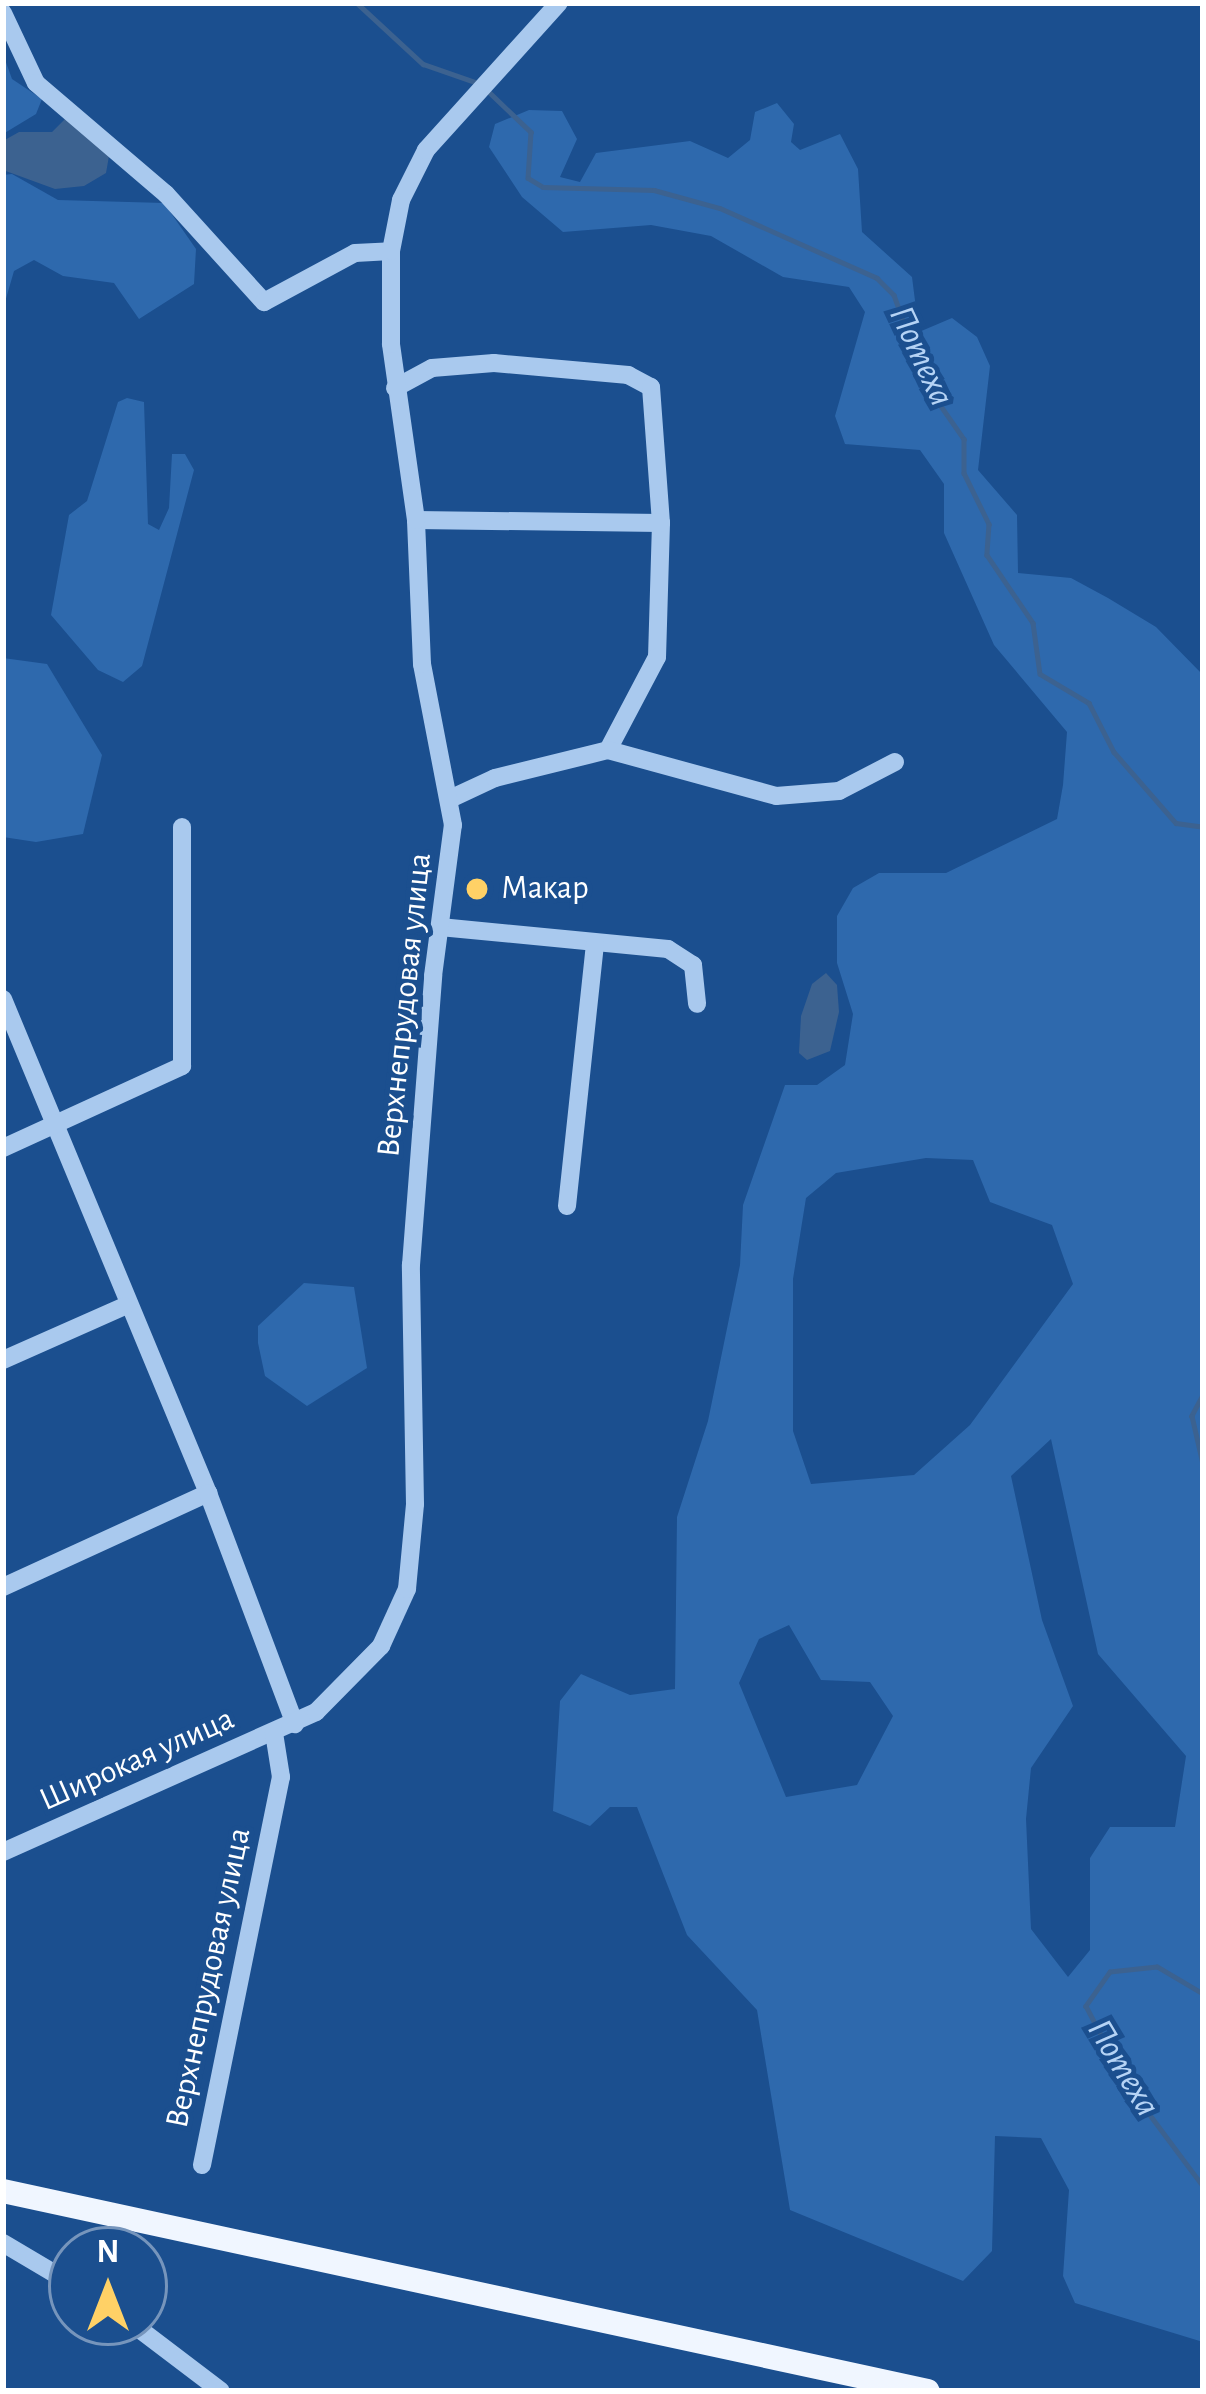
<!DOCTYPE html>
<meta charset="utf-8">
<style>
body{margin:0}
#map{position:relative;width:1206px;height:2394px;overflow:hidden;background:#1b4f8f;font-family:"Alegreya Sans",sans-serif}
div>[style]{position:absolute}
[style*='--x']{left:calc(var(--x)*1px);top:calc(var(--y)*1px);width:calc(var(--w)*1px);rotate:calc(var(--a)*1deg)}
.green>*{inset:0;background:#2e69ad}
.water>*{inset:0;background:#3c6290}
.stream>*{height:4.5px;margin:-2.25px;padding:0 2.25px;transform-origin:2.25px;border-radius:2.25px;background:#3c6290}
.minor>*{height:18px;margin:-9px;padding:0 9px;transform-origin:9px;border-radius:9px;background:#a9c9ee}
.major>*{height:24px;margin:-12px;padding:0 12px;transform-origin:12px;border-radius:12px;background:#f0f6ff}
.dots>*{width:33px;height:33px;translate:-50% -50%;box-sizing:border-box;border:6px solid #1b4f8f;border-radius:50%}
span{translate:-50% -50%;white-space:nowrap;text-align:center;line-height:1.15;-webkit-text-stroke:10px #1b4f8f;paint-order:stroke}
.poi-label{font-size:33px;color:#fff}
.left{translate:0 -50%;text-align:left}
.street-label{font-size:33px;color:#fff}
.water-label{font-size:36px;color:#b5d3f5;font-style:italic}
.frame{position:absolute;inset:0;border:6px solid #fff;pointer-events:none}
.north{position:absolute;left:48px;top:2226px;width:120px;height:120px;box-sizing:border-box;background:#1b4f8f;border:3px solid #7695bc;border-radius:50%;rotate:0deg;font-size:33px;font-weight:700;line-height:48px;text-align:center;color:#fff}
.north::after{content:'';display:block;margin:auto;width:42px;height:54px;background:#ffd166;clip-path:polygon(50% 0,100% 100%,50% 72%,0 100%)}
</style>
<div id="map">
<div class="green">
<i style="clip-path:polygon(3px 54px,12px 79px,42px 99px,36px 114px,3px 134px)"></i>
<i style="clip-path:polygon(evenodd,777px 103px,794px 124px,791px 142px,800px 150px,840px 134px,858px 169px,862px 232px,912px 277px,919px 332px,952px 318px,977px 337px,990px 366px,978px 470px,1017px 515px,1018px 573px,1071px 578px,1108px 598px,1156px 627px,1203px 675px,1203px 2342px,1075px 2303px,1063px 2276px,1069px 2190px,1041px 2138px,995px 2136px,992px 2251px,963px 2281px,790px 2210px,757px 2010px,687px 1935px,637px 1807px,610px 1807px,590px 1826px,553px 1811px,560px 1701px,581px 1674px,630px 1695px,675px 1689px,677px 1517px,708px 1421px,740px 1265px,743px 1205px,785px 1085px,817px 1085px,845px 1065px,853px 1014px,837px 963px,837px 916px,853px 888px,879px 873px,946px 873px,1057px 819px,1063px 785px,1067px 732px,994px 645px,944px 533px,944px 484px,920px 450px,845px 444px,835px 416px,865px 312px,849px 287px,783px 277px,711px 236px,651px 225px,563px 232px,522px 197px,489px 147px,495px 124px,529px 110px,562px 111px,577px 139px,560px 177px,580px 182px,596px 153px,690px 141px,728px 158px,750px 140px,755px 112px,777px 103px,926px 1158px,973px 1160px,990px 1202px,1052px 1225px,1073px 1284px,970px 1425px,914px 1475px,811px 1484px,793px 1431px,793px 1279px,806px 1198px,836px 1173px,926px 1158px,777px 103px,1051px 1439px,1098px 1654px,1186px 1756px,1175px 1827px,1110px 1827px,1090px 1858px,1090px 1950px,1068px 1977px,1031px 1929px,1026px 1819px,1031px 1768px,1073px 1706px,1042px 1620px,1011px 1476px,1051px 1439px,777px 103px,789px 1625px,821px 1680px,870px 1682px,893px 1716px,857px 1785px,786px 1797px,739px 1683px,759px 1639px,789px 1625px)"></i>
<i style="clip-path:polygon(12px 174px,58px 200px,164px 203px,196px 249px,194px 284px,139px 319px,114px 283px,63px 276px,34px 260px,14px 271px,3px 309px,3px 175px)"></i>
<i style="clip-path:polygon(127px 398px,144px 402px,148px 524px,159px 530px,169px 508px,172px 454px,185px 454px,194px 470px,142px 666px,123px 682px,98px 670px,51px 615px,69px 515px,87px 501px,118px 402px)"></i>
<i style="clip-path:polygon(3px 658px,47px 664px,102px 755px,83px 834px,36px 842px,3px 837px)"></i>
<i style="clip-path:polygon(304px 1283px,354px 1287px,367px 1368px,307px 1406px,265px 1376px,258px 1343px,258px 1326px)"></i>
</div>
<div class="water">
<i style="clip-path:polygon(67px 117px,109px 156px,106px 173px,84px 186px,55px 189px,3px 170px,3px 141px,19px 132px,52px 132px)"></i>
<i style="clip-path:polygon(826px 973px,837px 985px,839px 1012px,830px 1051px,807px 1060px,799px 1053px,801px 1016px,812px 984px)"></i>
</div>
<div class="stream">
<i style="--x:357;--y:3;--w:90;--a:42.7"></i>
<i style="--x:423;--y:64;--w:58;--a:19.1"></i>
<i style="--x:487;--y:90;--w:61;--a:43.7"></i>
<i style="--x:531;--y:132;--w:46;--a:93.7"></i>
<i style="--x:528;--y:178;--w:17;--a:31"></i>
<i style="--x:543;--y:187;--w:111;--a:1.5"></i>
<i style="--x:654;--y:190;--w:68;--a:15.3"></i>
<i style="--x:720;--y:208;--w:172;--a:24"></i>
<i style="--x:877;--y:278;--w:24;--a:45"></i>
<i style="--x:894;--y:295;--w:97;--a:70.1"></i>
<i style="--x:927;--y:386;--w:65;--a:55.1"></i>
<i style="--x:964;--y:439;--w:34;--a:90"></i>
<i style="--x:964;--y:473;--w:57;--a:63.9"></i>
<i style="--x:989;--y:524;--w:31;--a:94"></i>
<i style="--x:987;--y:555;--w:82;--a:55.9"></i>
<i style="--x:1033;--y:623;--w:51;--a:82.2"></i>
<i style="--x:1040;--y:674;--w:57;--a:30.6"></i>
<i style="--x:1089;--y:703;--w:55;--a:63"></i>
<i style="--x:1114;--y:752;--w:94;--a:48.9"></i>
<i style="--x:1176;--y:823;--w:27;--a:8"></i>
<i style="--x:1203;--y:1395;--w:24;--a:118"></i>
<i style="--x:1192;--y:1416;--w:49;--a:77.1"></i>
<i style="--x:1203;--y:1994;--w:53;--a:-149.6"></i>
<i style="--x:1157;--y:1967;--w:47;--a:173.9"></i>
<i style="--x:1110;--y:1972;--w:42;--a:125.2"></i>
<i style="--x:1086;--y:2006;--w:88;--a:62.3"></i>
<i style="--x:1127;--y:2084;--w:127;--a:53.3"></i>
</div>
<div class="minor">
<i style="--x:3;--y:13;--w:77;--a:64.8"></i>
<i style="--x:36;--y:83;--w:171;--a:40.5"></i>
<i style="--x:166;--y:194;--w:146;--a:47.8"></i>
<i style="--x:264;--y:302;--w:103;--a:-28.3"></i>
<i style="--x:355;--y:253;--w:36;--a:-3"></i>
<i style="--x:395;--y:388;--w:42;--a:-28.4"></i>
<i style="--x:432;--y:368;--w:62;--a:-4.6"></i>
<i style="--x:494;--y:363;--w:135;--a:5.1"></i>
<i style="--x:628;--y:375;--w:26;--a:28"></i>
<i style="--x:651;--y:387;--w:136;--a:85.8"></i>
<i style="--x:661;--y:523;--w:134;--a:91.7"></i>
<i style="--x:657;--y:657;--w:105;--a:117.8"></i>
<i style="--x:416;--y:520;--w:245;--a:0.7"></i>
<i style="--x:452;--y:798;--w:47;--a:-24.9"></i>
<i style="--x:495;--y:778;--w:116;--a:-13.9"></i>
<i style="--x:608;--y:750;--w:174;--a:15.3"></i>
<i style="--x:776;--y:796;--w:63;--a:-4.5"></i>
<i style="--x:839;--y:791;--w:63;--a:-27.4"></i>
<i style="--x:440;--y:927;--w:229;--a:5.5"></i>
<i style="--x:668;--y:949;--w:30;--a:33"></i>
<i style="--x:693;--y:965;--w:39;--a:84"></i>
<i style="--x:3;--y:999;--w:535;--a:67.46"></i>
<i style="--x:3;--y:1148;--w:197;--a:-24.6"></i>
<i style="--x:182;--y:1066;--w:239;--a:-90"></i>
<i style="--x:567;--y:1206;--w:263;--a:-83.9"></i>
<i style="--x:3;--y:1360;--w:133;--a:-23.9"></i>
<i style="--x:3;--y:1587;--w:226;--a:-24.6"></i>
<i style="--x:208;--y:1493;--w:247;--a:69.4"></i>
<i style="--x:3;--y:1852;--w:343;--a:-24.1"></i>
<i style="--x:316;--y:1712;--w:93;--a:-45.4"></i>
<i style="--x:381;--y:1646;--w:63;--a:-65.5"></i>
<i style="--x:407;--y:1589;--w:85;--a:-84.6"></i>
<i style="--x:415;--y:1504;--w:239;--a:-91"></i>
<i style="--x:411;--y:1265;--w:290;--a:-85.6"></i>
<i style="--x:433;--y:976;--w:152;--a:-82.5"></i>
<i style="--x:453;--y:825;--w:164;--a:-100.9"></i>
<i style="--x:422;--y:664;--w:144;--a:-92.4"></i>
<i style="--x:416;--y:520;--w:178;--a:-98.1"></i>
<i style="--x:391;--y:344;--w:93;--a:-90"></i>
<i style="--x:391;--y:251;--w:52;--a:-78.9"></i>
<i style="--x:401;--y:200;--w:56;--a:-63.4"></i>
<i style="--x:426;--y:150;--w:198;--a:-47.9"></i>
<i style="--x:202;--y:2165;--w:396;--a:-78.5"></i>
<i style="--x:281;--y:1777;--w:45;--a:-99"></i>
<i style="--x:3;--y:2243;--w:80;--a:30.7"></i>
<i style="--x:130;--y:2322;--w:114;--a:37.2"></i>
</div>
<div class="major">
<i style="--x:3;--y:2191;--w:946;--a:12.2"></i>
</div>
<div class="dots">
<i style="left:477px;top:889px;background:#ffd166"></i>
</div>
<div class="poi-label">
<span class="left" style="left:501px;top:889px">Макар</span>
</div>
<div class="street-label">
<span style="left:405px;top:1005px;rotate:-84deg">Верхнепрудовая улица</span>
<span style="left:137px;top:1760px;rotate:-24deg">Широкая улица</span>
<span style="left:209px;top:1978px;rotate:-78deg">Верхнепрудовая улица</span>
</div>
<div class="water-label">
<span style="left:921px;top:356px;rotate:65deg">Потеха</span>
<span style="left:1123px;top:2068px;rotate:59deg">Потеха</span>
</div>
<div class="frame"></div>
<div class="north">N</div>
</div>
